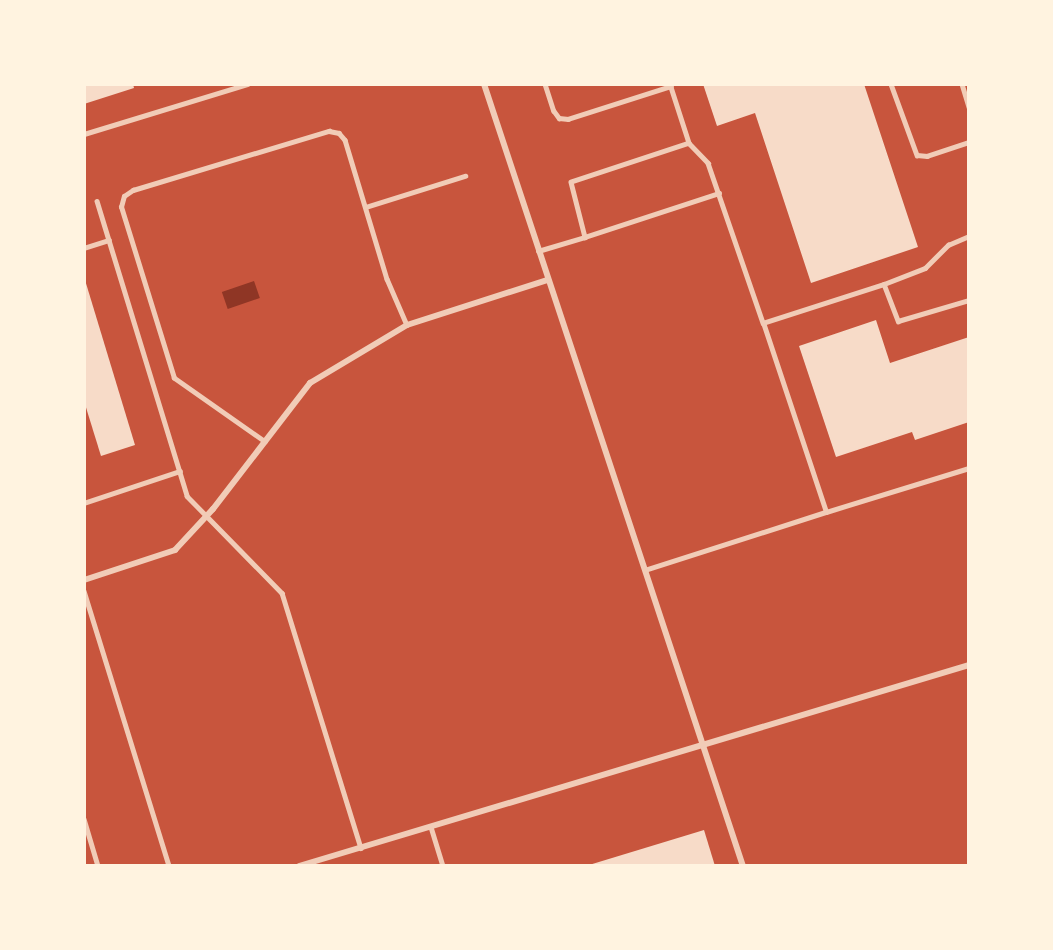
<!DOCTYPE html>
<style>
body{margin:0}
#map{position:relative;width:1053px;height:950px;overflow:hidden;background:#c8553d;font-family:Raleway,sans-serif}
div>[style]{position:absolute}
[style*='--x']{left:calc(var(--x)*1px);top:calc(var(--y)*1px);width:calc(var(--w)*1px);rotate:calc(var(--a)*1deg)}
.water>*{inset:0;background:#8f3625;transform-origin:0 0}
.building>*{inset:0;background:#f7dbc8}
.service>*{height:4.5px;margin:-2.25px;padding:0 2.25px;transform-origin:2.25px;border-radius:2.25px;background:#f1ccb7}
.minor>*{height:6px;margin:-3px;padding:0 3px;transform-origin:3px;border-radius:3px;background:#f1ccb7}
span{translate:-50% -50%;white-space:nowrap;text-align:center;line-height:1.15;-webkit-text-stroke:6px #fff3e0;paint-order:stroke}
.frame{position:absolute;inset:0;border:86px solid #fff3e0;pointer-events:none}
</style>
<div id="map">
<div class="water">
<i style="left:254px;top:281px;width:18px;height:34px;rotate:71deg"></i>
</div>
<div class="building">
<i style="clip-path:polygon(84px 84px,133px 84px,134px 88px,84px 104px)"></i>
<i style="clip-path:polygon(703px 84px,864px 84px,918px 247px,811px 283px,755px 113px,717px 126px)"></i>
<i style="clip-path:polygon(85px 280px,135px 445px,101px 456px,84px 401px)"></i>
<i style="clip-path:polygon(876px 320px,890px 363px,969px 337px,969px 422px,915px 440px,912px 432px,836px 457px,799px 346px)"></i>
<i style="clip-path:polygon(704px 830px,715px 866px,589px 866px,589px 865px)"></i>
</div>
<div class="service">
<i style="--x:545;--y:84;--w:28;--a:72"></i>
<i style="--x:554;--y:111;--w:9;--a:54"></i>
<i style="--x:559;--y:118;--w:9;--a:6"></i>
<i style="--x:568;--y:119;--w:108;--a:-17.8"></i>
<i style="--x:670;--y:84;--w:62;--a:72.1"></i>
<i style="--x:689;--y:143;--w:28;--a:46"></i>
<i style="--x:708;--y:163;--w:169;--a:71"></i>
<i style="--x:891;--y:84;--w:76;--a:69.9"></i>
<i style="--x:917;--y:155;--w:10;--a:6"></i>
<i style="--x:927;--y:156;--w:44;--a:-18.4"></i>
<i style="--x:962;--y:84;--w:24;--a:73"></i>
<i style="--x:84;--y:134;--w:171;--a:-17"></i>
<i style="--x:689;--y:143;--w:124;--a:161.7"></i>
<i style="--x:571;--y:182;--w:57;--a:75.7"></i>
<i style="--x:585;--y:237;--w:141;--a:-18.2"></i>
<i style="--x:97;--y:201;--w:308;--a:73"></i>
<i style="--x:187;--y:496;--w:136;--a:45.6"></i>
<i style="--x:282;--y:593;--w:267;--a:72.8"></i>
<i style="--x:366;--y:207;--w:104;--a:-17.4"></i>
<i style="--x:84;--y:248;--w:26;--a:-18"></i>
<i style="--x:538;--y:251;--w:49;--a:-16.6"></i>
<i style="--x:884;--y:284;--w:44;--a:-21.3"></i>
<i style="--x:925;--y:268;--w:33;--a:-45"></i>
<i style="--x:948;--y:245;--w:23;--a:-23"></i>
<i style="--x:265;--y:442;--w:111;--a:-144.9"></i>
<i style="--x:174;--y:378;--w:179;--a:-107.2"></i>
<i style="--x:121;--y:207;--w:11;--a:-75"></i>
<i style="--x:124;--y:196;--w:11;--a:-34"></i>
<i style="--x:133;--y:190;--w:205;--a:-16.8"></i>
<i style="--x:329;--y:131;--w:10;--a:11"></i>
<i style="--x:339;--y:133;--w:9;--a:49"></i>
<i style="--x:345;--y:140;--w:145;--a:73.2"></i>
<i style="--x:387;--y:279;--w:50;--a:66.5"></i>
<i style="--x:84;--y:503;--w:101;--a:-18.4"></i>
<i style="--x:826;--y:512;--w:150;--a:-17.1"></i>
<i style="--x:645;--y:570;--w:190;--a:-17.8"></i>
<i style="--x:826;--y:512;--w:199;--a:-108.4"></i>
<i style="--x:763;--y:323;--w:127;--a:-17.9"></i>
<i style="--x:884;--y:284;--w:40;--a:69"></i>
<i style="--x:898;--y:321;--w:74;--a:-16.5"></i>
<i style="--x:84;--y:591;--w:288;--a:72.8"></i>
<i style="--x:84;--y:819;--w:49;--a:73.4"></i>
<i style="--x:431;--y:827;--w:41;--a:72.9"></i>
</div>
<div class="minor">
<i style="--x:484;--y:84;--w:824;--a:71.68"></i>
<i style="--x:84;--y:580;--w:96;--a:-18.2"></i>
<i style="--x:175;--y:550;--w:56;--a:-47.2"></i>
<i style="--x:213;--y:509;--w:159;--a:-52.4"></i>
<i style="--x:310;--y:383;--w:113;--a:-30.9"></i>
<i style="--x:407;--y:325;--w:147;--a:-17.8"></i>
<i style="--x:299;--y:866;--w:700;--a:-16.7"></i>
</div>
<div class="frame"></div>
</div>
